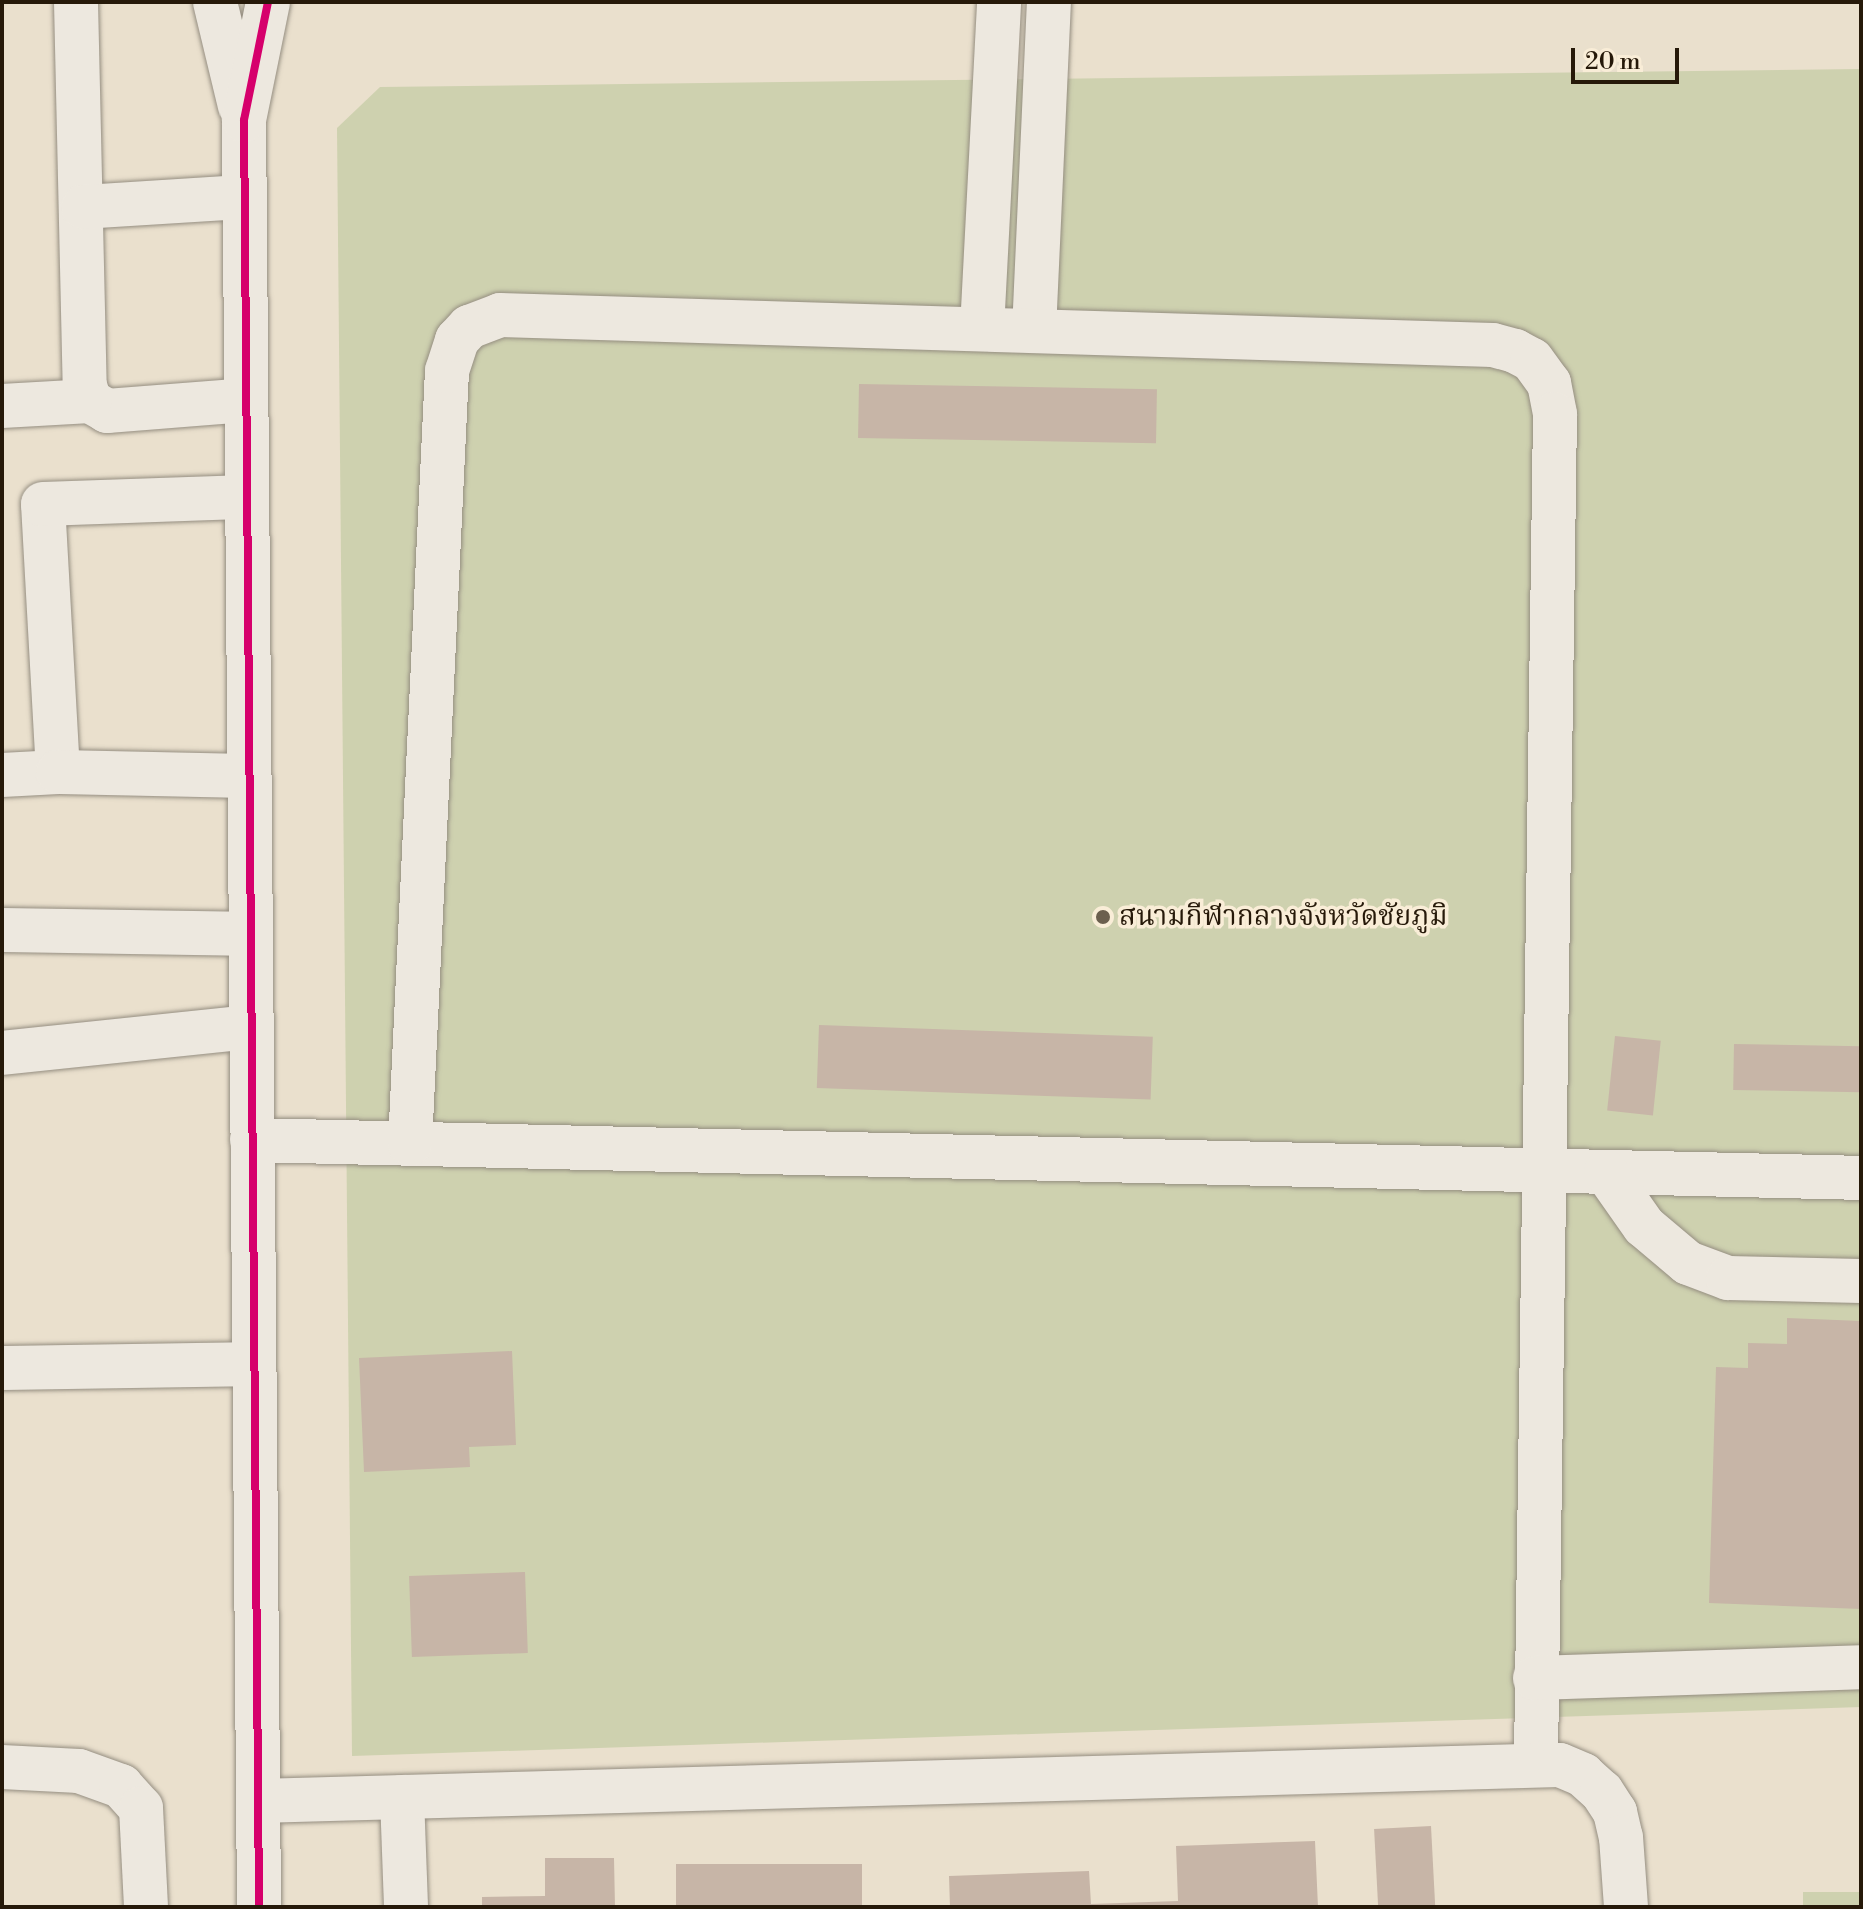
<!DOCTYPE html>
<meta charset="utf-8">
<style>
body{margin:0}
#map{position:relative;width:1863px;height:1909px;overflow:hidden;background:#eae0cd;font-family:"Libre Bodoni","Noto Serif Thai",serif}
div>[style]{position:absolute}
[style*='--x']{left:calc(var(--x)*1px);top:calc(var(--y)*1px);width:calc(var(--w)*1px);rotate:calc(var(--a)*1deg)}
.green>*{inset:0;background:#ced1af;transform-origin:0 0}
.building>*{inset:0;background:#c7b5a7;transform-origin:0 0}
.roads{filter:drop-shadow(0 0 2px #958e81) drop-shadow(0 0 2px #958e81)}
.minor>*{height:44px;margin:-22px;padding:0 22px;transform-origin:22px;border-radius:22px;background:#ede8df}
.cycleway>*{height:8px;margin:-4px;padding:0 4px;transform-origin:4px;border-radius:4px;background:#d6006c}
.dots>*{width:22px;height:22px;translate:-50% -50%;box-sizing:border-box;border:4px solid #f9edd7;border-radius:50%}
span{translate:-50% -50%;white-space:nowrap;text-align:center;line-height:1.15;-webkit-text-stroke:7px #f9edd7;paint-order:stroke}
.poi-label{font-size:28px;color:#261909}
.left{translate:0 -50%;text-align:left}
.frame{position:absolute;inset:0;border:4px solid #261909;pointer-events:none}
.scale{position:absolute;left:1571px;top:48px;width:108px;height:36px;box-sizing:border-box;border:4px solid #261909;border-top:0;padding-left:10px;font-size:24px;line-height:28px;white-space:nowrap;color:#261909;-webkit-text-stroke:6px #f9edd7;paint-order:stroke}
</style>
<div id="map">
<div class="green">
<i style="clip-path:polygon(1861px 69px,1861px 1707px,352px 1756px,337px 128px,380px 87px)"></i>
<i style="left:1861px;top:1892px;width:15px;height:58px;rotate:90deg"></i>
</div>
<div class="building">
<i style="left:859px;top:384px;width:298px;height:54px;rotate:1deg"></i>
<i style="left:819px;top:1025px;width:334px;height:63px;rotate:2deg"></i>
<i style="left:1615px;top:1036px;width:46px;height:75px;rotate:6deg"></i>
<i style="left:1734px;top:1044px;width:127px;height:46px;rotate:1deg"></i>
<i style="clip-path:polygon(1787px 1318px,1861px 1321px,1861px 1609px,1709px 1603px,1716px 1367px,1748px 1368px,1748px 1343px,1787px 1344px)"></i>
<i style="clip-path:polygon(512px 1351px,516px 1445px,469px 1447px,470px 1467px,364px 1472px,359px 1358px)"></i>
<i style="left:525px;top:1572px;width:81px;height:116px;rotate:88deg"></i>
<i style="left:1431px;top:1826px;width:81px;height:57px;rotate:87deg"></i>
<i style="clip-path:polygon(1315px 1841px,1318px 1907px,950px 1907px,949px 1876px,1089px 1871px,1091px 1904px,1178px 1901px,1176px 1846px)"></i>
<i style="clip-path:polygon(545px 1858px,614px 1858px,615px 1907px,482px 1907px,482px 1897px,545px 1896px)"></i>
<i style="left:862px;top:1864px;width:43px;height:186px;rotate:90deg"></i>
</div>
<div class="roads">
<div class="minor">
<i style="--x:76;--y:2;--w:384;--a:88.7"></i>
<i style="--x:85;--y:386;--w:16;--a:72"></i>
<i style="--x:90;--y:401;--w:20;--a:30"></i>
<i style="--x:107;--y:411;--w:139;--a:-4.5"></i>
<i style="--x:215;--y:2;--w:107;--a:76.5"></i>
<i style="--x:83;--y:207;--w:161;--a:-3.6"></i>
<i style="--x:982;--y:329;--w:327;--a:-87"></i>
<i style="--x:1034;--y:331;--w:329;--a:-87.4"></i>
<i style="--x:2;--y:406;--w:88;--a:-3.3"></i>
<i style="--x:58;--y:772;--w:268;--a:-93.2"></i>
<i style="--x:43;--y:504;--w:204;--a:-2"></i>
<i style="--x:2;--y:775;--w:56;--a:-3.1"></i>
<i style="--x:58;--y:772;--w:191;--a:1.2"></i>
<i style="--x:2;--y:930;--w:249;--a:0.9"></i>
<i style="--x:2;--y:1053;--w:250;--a:-6"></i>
<i style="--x:252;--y:1140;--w:1609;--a:1.35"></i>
<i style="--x:410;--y:1144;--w:774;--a:-87.26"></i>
<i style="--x:447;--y:371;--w:33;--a:-72"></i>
<i style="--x:457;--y:340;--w:18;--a:-47"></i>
<i style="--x:469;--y:327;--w:33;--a:-21"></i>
<i style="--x:500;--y:315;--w:993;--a:1.73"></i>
<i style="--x:1493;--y:345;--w:23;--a:15"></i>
<i style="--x:1515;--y:351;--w:19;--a:28"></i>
<i style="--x:1532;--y:360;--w:29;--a:54"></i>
<i style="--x:1549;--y:383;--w:32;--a:79"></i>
<i style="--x:1555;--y:414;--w:1349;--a:90.81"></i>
<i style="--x:1606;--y:1172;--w:66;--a:54.9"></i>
<i style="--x:1644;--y:1226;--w:57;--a:40.1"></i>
<i style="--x:1688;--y:1263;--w:43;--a:20.6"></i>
<i style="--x:1728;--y:1278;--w:133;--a:1.3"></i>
<i style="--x:2;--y:1368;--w:252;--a:-0.9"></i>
<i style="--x:1535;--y:1678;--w:326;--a:-1.9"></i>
<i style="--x:2;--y:1767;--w:77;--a:3"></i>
<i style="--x:79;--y:1771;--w:45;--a:19.7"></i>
<i style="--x:121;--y:1786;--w:30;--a:48"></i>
<i style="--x:141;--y:1808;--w:99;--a:87.1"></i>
<i style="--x:402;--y:1797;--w:110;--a:87.9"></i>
<i style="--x:258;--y:1801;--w:1302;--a:-1.58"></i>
<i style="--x:1560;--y:1765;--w:25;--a:23"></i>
<i style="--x:1583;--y:1775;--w:25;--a:42"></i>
<i style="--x:1602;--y:1792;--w:24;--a:57"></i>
<i style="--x:1615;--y:1812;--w:26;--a:77"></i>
<i style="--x:1621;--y:1837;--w:70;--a:85.9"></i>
<i style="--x:259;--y:1907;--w:1787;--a:-90.48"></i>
<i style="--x:244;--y:120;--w:120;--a:-78.5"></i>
</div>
</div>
<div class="cycleway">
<i style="--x:259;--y:1907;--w:1787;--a:-90.48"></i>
<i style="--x:244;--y:120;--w:120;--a:-78.5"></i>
</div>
<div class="dots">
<i style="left:1103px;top:917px;background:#6b5f4e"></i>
</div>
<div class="poi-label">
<span class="left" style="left:1119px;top:917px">สนามกีฬากลางจังหวัดชัยภูมิ</span>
</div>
<div class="frame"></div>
<div class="scale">20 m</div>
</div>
